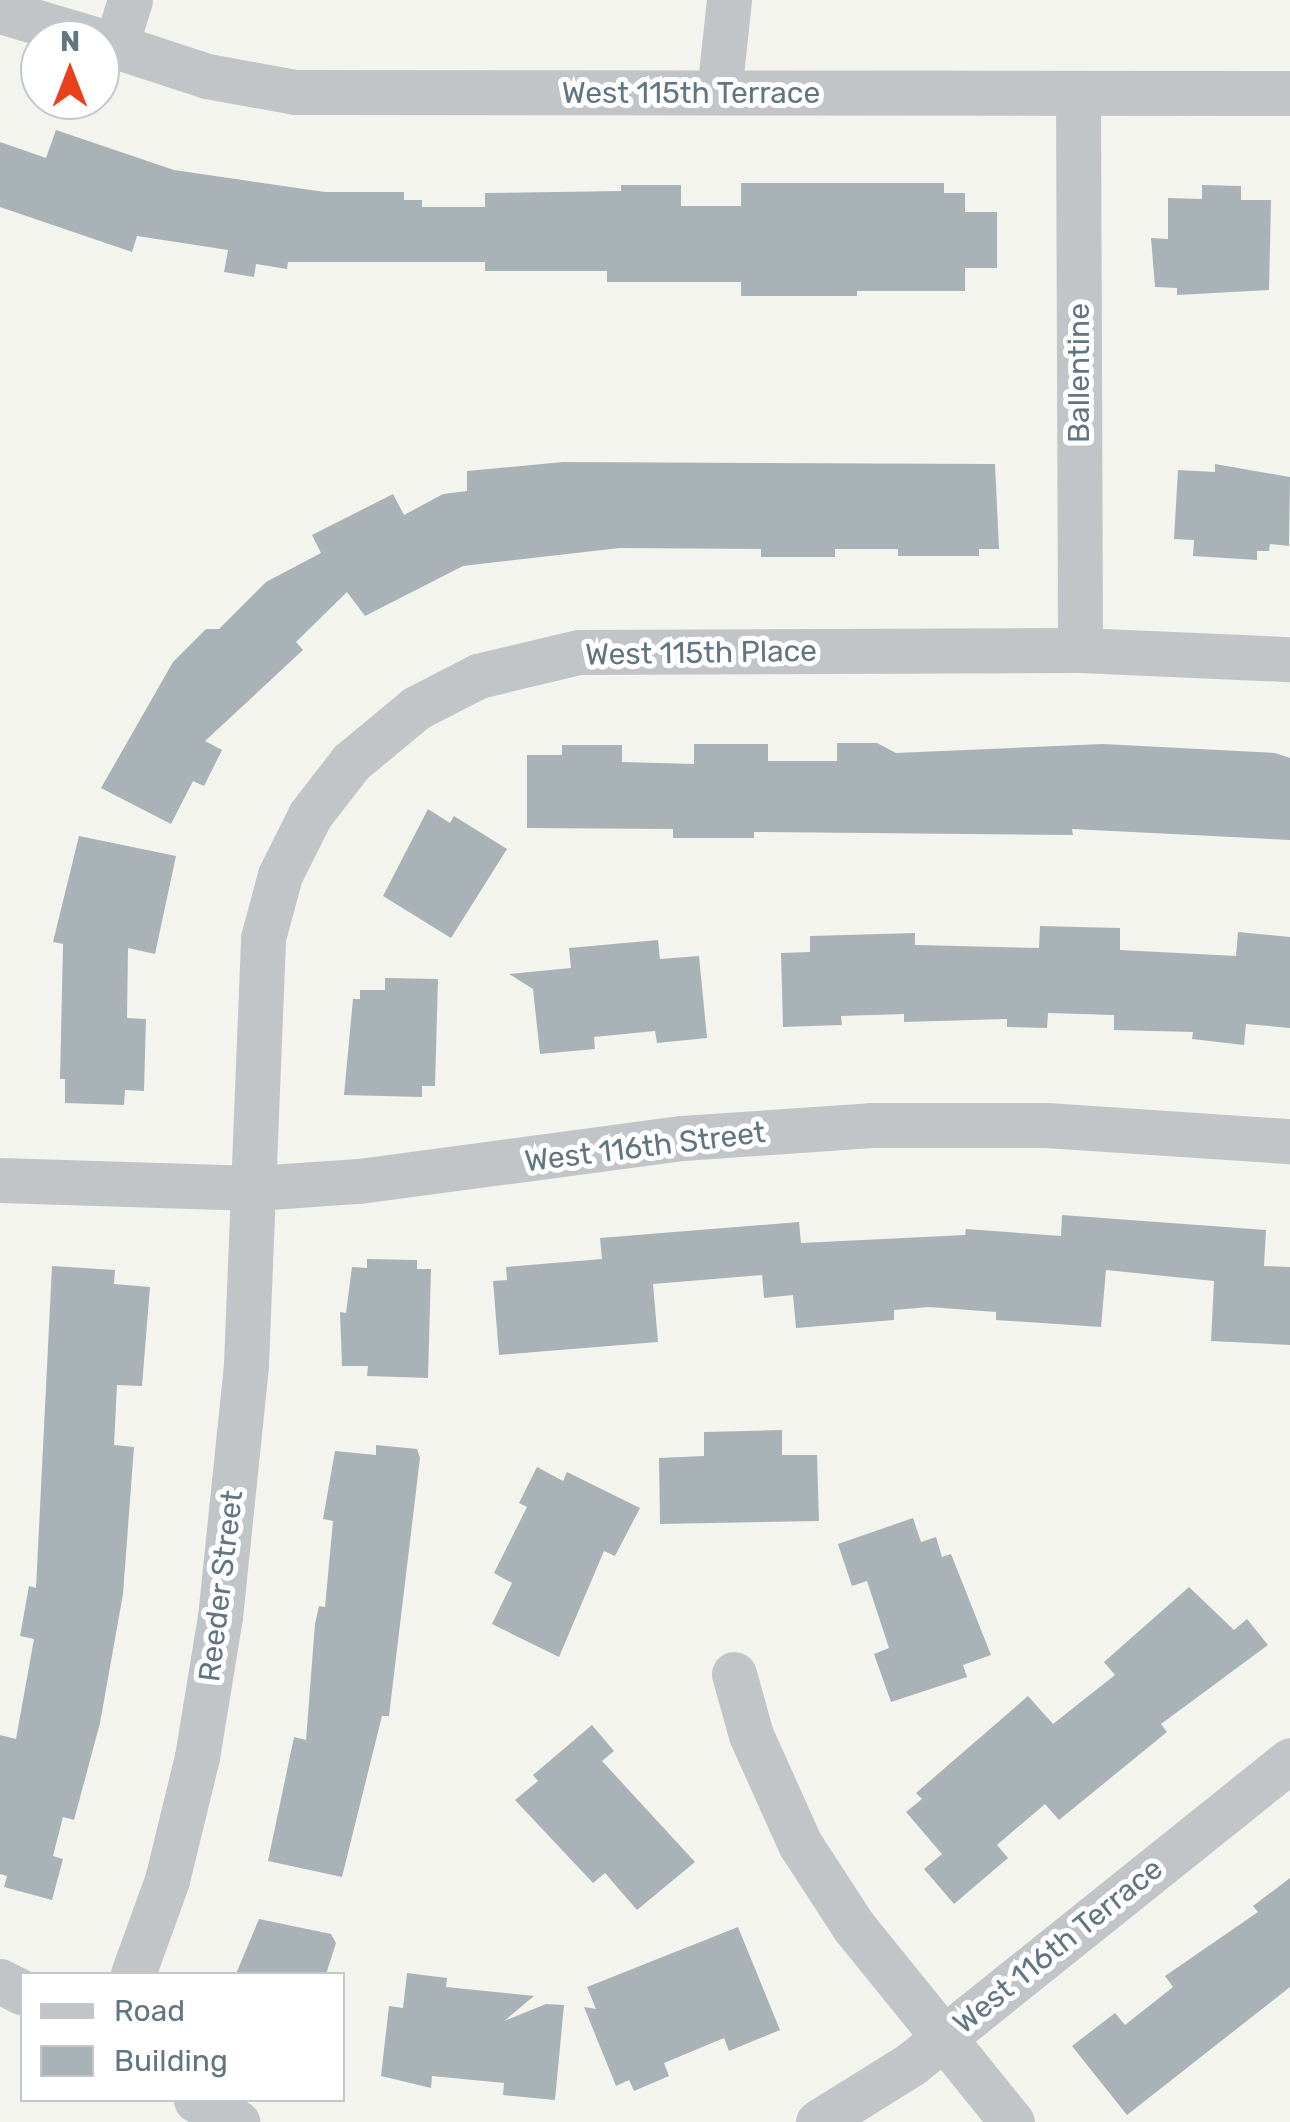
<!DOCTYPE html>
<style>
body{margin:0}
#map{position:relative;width:1290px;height:2122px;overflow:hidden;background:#f4f4ef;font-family:Rubik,sans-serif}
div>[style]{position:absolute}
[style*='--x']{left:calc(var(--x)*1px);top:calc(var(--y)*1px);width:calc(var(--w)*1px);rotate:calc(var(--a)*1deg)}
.building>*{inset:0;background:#a9b2b6}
.street>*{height:45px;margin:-22.5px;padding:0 22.5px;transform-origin:22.5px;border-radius:22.5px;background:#c1c5c8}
span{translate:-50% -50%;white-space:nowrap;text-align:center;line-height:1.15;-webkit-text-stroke:10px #fff;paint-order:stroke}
.street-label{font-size:30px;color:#627582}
.legend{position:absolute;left:20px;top:1972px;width:325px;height:130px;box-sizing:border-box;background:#fff;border:2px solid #c0c8cd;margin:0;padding:12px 18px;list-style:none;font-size:30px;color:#627582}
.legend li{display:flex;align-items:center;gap:20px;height:50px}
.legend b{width:50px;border:2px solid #c0c8cd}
.north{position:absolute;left:20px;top:20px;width:100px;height:100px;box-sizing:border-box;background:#fff;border:2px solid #c0c8cd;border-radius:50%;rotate:0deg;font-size:28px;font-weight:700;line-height:40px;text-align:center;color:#627582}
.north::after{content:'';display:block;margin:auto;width:35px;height:45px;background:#e8411b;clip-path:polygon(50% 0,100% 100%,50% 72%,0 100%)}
</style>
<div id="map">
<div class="building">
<i style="clip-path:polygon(56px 130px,174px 170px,325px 192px,404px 192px,404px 200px,422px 200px,422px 207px,485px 207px,485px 193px,621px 191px,621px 185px,681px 185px,681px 206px,741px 206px,741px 183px,944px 183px,944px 193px,965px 193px,965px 212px,997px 212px,997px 268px,965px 268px,965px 291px,857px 291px,857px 296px,741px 296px,741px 282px,607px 282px,607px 271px,485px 271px,485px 262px,288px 262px,287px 269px,256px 264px,254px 277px,224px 272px,228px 250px,137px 236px,132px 252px,0 207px,0 142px,46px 158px)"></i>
<i style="clip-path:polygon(1202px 185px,1241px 186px,1241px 200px,1271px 200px,1269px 290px,1177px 295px,1177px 288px,1155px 287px,1151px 238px,1168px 239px,1168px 198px,1202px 199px)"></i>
<i style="clip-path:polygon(563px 462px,995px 464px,999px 549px,979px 549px,979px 556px,898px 556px,898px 549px,835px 549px,835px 557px,761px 557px,761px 549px,620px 548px,463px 566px,365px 616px,347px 592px,296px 642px,303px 650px,205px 741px,222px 750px,204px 786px,193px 781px,171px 824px,101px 788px,173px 662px,206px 629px,219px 629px,266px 582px,321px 553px,312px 535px,393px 494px,404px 515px,443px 494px,467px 491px,467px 471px)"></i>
<i style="clip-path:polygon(1215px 464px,1290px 477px,1289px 546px,1270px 544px,1269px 551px,1257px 551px,1257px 560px,1193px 556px,1194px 540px,1174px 539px,1178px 470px,1215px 472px)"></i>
<i style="clip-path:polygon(837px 743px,877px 743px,896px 753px,1103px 744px,1275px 753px,1290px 758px,1290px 840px,1072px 829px,1073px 835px,754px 832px,754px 838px,673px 838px,673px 829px,527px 828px,527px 755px,562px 755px,562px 745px,622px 745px,622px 762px,694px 764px,694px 744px,768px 744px,768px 761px,837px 761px)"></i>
<i style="clip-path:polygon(428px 809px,450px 823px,454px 816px,507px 849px,451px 938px,383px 896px)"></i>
<i style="clip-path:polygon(79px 836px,176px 856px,155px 954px,128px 948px,127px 1018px,146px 1019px,144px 1091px,125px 1090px,124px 1105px,65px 1103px,65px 1079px,60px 1079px,63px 944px,53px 942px)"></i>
<i style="clip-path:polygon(1040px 926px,1120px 928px,1120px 950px,1236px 956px,1238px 932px,1290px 937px,1290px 1028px,1246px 1024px,1244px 1045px,1192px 1039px,1193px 1032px,1114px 1030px,1114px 1015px,1048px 1013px,1047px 1028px,1007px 1027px,1007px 1019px,904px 1022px,904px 1014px,841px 1016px,842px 1025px,783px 1027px,781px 953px,810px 952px,810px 936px,915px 933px,915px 945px,1039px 948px)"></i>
<i style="clip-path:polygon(658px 940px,660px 959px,699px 956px,707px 1038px,657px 1043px,655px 1031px,594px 1037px,595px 1049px,540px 1054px,533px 989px,509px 974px,571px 968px,569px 948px)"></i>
<i style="clip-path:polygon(385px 978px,438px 979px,435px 1086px,422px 1086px,422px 1097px,344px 1095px,353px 999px,360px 999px,360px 990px,385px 990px)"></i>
<i style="clip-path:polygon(1062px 1215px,1266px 1230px,1264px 1266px,1290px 1267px,1290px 1345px,1211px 1341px,1214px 1281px,1106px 1270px,1101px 1327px,996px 1320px,996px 1312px,929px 1307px,894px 1310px,894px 1320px,796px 1328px,793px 1295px,764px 1298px,762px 1275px,653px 1284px,658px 1342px,499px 1355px,493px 1281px,507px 1280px,506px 1267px,602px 1259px,600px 1238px,799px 1222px,801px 1243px,965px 1235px,966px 1229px,1061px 1236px)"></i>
<i style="clip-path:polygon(367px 1259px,417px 1260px,417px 1269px,431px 1269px,428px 1378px,367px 1376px,368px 1366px,342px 1366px,340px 1312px,346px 1313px,352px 1267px,367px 1268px)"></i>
<i style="clip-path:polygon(52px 1266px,115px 1270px,114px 1284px,150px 1287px,142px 1386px,117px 1385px,114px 1445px,134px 1447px,123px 1594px,100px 1723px,74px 1820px,63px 1817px,53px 1856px,63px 1859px,52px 1900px,4px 1887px,7px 1876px,0 1874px,0 1735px,16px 1739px,34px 1639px,20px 1636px,29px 1586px,36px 1588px)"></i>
<i style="clip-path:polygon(782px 1430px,782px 1455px,817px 1455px,819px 1521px,660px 1524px,659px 1458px,704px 1456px,704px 1432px)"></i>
<i style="clip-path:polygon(376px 1445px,417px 1449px,420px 1458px,389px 1716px,382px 1716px,342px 1877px,268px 1861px,294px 1737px,306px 1740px,315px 1624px,319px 1606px,325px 1607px,333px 1521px,323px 1519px,335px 1451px,376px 1455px)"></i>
<i style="clip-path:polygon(537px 1467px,563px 1481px,567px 1472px,640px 1508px,615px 1556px,604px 1551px,559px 1657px,492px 1624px,512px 1583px,494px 1573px,527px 1507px,519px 1503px)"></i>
<i style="clip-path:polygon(913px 1518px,921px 1542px,936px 1537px,942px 1557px,951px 1554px,991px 1655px,963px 1665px,967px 1677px,891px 1702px,874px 1654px,889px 1648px,867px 1581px,852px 1586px,838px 1544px)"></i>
<i style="clip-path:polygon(1189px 1587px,1234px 1630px,1247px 1619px,1268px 1645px,1161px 1724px,1167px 1732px,1059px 1820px,1045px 1804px,997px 1845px,1008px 1858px,954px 1904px,924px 1869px,942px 1854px,906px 1812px,922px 1799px,916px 1793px,1028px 1696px,1053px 1724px,1115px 1675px,1104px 1662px)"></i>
<i style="clip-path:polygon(592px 1725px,614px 1751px,602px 1761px,695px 1862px,637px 1910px,605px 1873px,593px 1883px,515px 1800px,538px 1781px,533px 1775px)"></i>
<i style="clip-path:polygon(1290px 1878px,1290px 1987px,1127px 2115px,1072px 2046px,1115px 2013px,1125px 2025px,1173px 1987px,1165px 1976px,1258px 1912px,1253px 1906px)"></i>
<i style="clip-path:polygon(259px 1919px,331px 1934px,336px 1943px,326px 1974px,236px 1974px)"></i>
<i style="clip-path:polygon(738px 1927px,780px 2030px,729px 2051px,724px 2038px,664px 2063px,669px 2076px,634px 2091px,629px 2080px,616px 2086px,584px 2007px,596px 2009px,587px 1987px)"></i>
<i style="clip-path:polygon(407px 1973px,447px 1978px,446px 1987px,534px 1996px,504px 2021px,546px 2004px,564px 2005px,555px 2100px,503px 2095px,504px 2083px,432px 2076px,431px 2088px,381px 2076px,389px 2006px,403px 2008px)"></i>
</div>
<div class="street">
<i style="--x:0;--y:11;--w:102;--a:16.5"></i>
<i style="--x:100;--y:41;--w:113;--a:18.1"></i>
<i style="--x:207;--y:76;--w:89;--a:10.3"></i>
<i style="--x:295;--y:92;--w:995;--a:0.06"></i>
<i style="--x:116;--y:45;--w:47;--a:-72.7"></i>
<i style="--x:719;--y:92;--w:93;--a:-83.8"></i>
<i style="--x:1078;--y:95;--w:555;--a:89.79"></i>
<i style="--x:0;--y:1180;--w:255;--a:1.8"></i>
<i style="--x:255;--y:1188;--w:104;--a:-3.9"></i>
<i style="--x:359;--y:1181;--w:326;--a:-7.6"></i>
<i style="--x:682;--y:1138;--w:189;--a:-3.9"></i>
<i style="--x:871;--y:1125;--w:175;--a:0"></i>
<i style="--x:1046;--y:1125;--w:245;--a:3.8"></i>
<i style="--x:734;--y:1674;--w:63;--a:74.4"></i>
<i style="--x:751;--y:1735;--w:120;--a:65.8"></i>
<i style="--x:800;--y:1844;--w:99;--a:57"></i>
<i style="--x:854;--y:1927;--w:251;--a:51"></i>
<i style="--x:133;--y:1974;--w:100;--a:-70.1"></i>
<i style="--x:167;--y:1880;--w:127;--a:-76.3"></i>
<i style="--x:197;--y:1757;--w:142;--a:-80.7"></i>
<i style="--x:220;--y:1617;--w:254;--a:-84.1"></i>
<i style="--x:246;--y:1364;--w:426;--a:-87.7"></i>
<i style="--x:263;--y:938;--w:65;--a:-74.9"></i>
<i style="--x:280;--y:875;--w:67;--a:-63.4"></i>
<i style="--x:310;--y:815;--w:67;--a:-52.3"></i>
<i style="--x:351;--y:762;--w:85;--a:-39.7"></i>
<i style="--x:416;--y:708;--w:70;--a:-27.3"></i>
<i style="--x:478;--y:676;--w:104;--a:-13.4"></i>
<i style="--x:579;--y:652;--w:501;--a:-0.23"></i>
<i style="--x:1080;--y:650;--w:210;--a:2.5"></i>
<i style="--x:0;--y:1981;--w:25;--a:27"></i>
<i style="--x:196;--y:2100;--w:47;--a:28.2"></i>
<i style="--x:818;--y:2122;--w:110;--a:-31.9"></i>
<i style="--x:911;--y:2064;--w:486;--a:-38.7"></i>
</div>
<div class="street-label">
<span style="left:691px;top:93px">West 115th Terrace</span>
<span style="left:1079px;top:373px;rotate:-90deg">Ballentine</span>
<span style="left:701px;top:653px;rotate:-1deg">West 115th Place</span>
<span style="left:645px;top:1147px;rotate:-7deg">West 116th Street</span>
<span style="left:221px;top:1586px;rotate:-83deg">Reeder Street</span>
<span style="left:1058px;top:1946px;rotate:-39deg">West 116th Terrace</span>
</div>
<ul class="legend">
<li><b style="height:12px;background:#c1c5c8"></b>Road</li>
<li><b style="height:28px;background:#a9b2b6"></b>Building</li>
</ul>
<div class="north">N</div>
</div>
